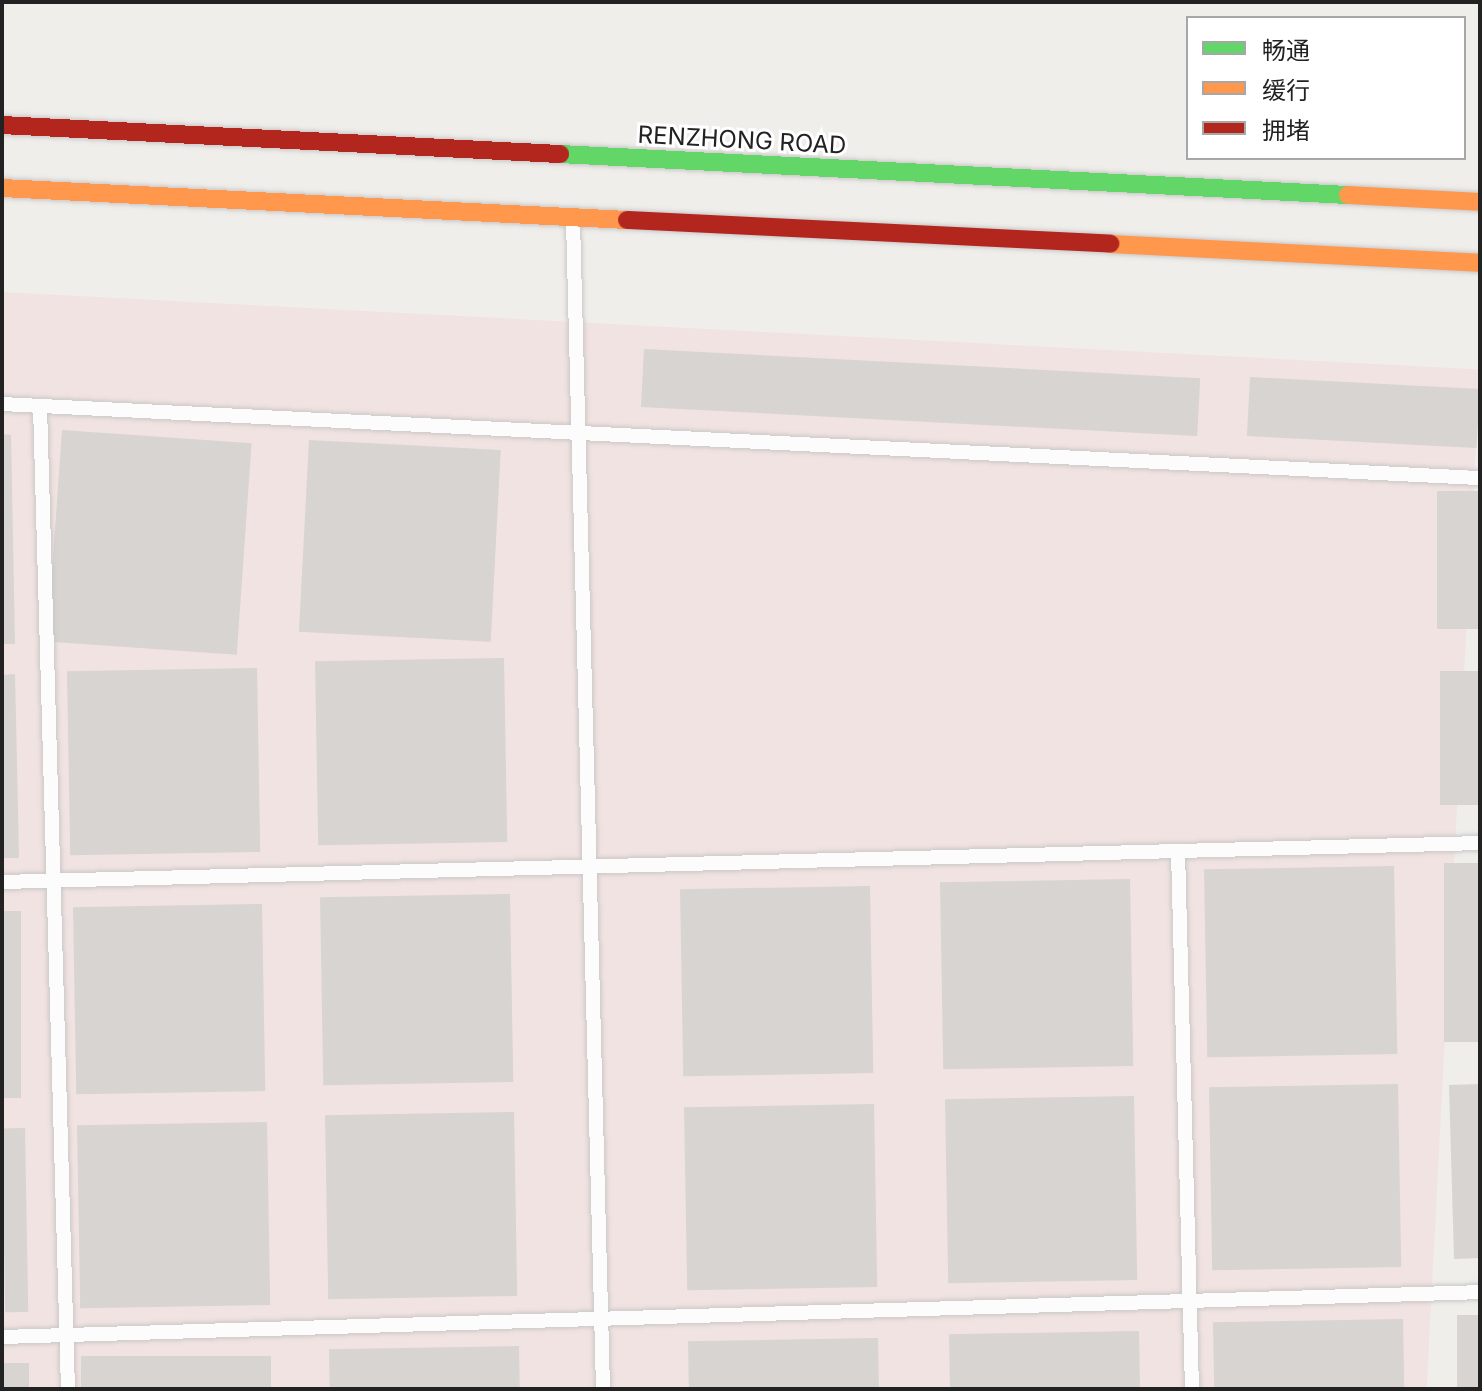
<!DOCTYPE html>
<meta charset="utf-8">
<style>
body{margin:0}
#map{position:relative;width:1482px;height:1391px;overflow:hidden;background:#f0eeeb;font-family:Inter,"Noto Sans SC",sans-serif}
div>[style]{position:absolute}
[style*='--x']{left:calc(var(--x)*1px);top:calc(var(--y)*1px);width:calc(var(--w)*1px);rotate:calc(var(--a)*1deg)}
.commercial>*{inset:0;background:#f1e3e1;transform-origin:0 0}
.building>*{inset:0;background:#d7d4d2;transform-origin:0 0}
.roads{filter:drop-shadow(0 0 2px #c9c8c7) drop-shadow(0 0 2px #c9c8c7)}
.lane>*{height:14px;margin:-7px;padding:0 7px;transform-origin:7px;border-radius:7px;background:#fdfcfc}
.fast>*{height:18px;margin:-9px;padding:0 9px;transform-origin:9px;border-radius:9px;background:#63d668}
.slow>*{height:18px;margin:-9px;padding:0 9px;transform-origin:9px;border-radius:9px;background:#ff974d}
.jam>*{height:18px;margin:-9px;padding:0 9px;transform-origin:9px;border-radius:9px;background:#b3261e}
span{translate:-50% -50%;white-space:nowrap;text-align:center;line-height:1.15;-webkit-text-stroke:6px #fff;paint-order:stroke}
.street-label{font-size:24px;color:#222}
.frame{position:absolute;inset:0;border:4px solid #222;pointer-events:none}
.legend{position:absolute;left:1186px;top:16px;width:280px;height:144px;box-sizing:border-box;background:#fff;border:2px solid #a7a7a7;margin:0;padding:10px 14px;list-style:none;font-size:24px;color:#222}
.legend li{display:flex;align-items:center;gap:16px;height:40px}
.legend b{width:40px;border:2px solid #a7a7a7}
</style>
<div id="map">
<div class="commercial">
<i style="left:2px;top:292px;width:1480px;height:1097px;rotate:3deg"></i>
</div>
<div class="building">
<i style="left:644px;top:349px;width:557px;height:58px;rotate:3deg"></i>
<i style="left:1250px;top:377px;width:230px;height:59px;rotate:3deg"></i>
<i style="left:62px;top:430px;width:190px;height:212px;rotate:4deg"></i>
<i style="clip-path:polygon(2px 434px,11px 435px,15px 644px,2px 644px)"></i>
<i style="left:309px;top:440px;width:192px;height:192px;rotate:3deg"></i>
<i style="left:1480px;top:491px;width:138px;height:43px;rotate:90deg"></i>
<i style="left:504px;top:658px;width:184px;height:189px;rotate:89deg"></i>
<i style="left:257px;top:668px;width:184px;height:190px;rotate:89deg"></i>
<i style="left:1480px;top:671px;width:134px;height:40px;rotate:90deg"></i>
<i style="clip-path:polygon(15px 674px,19px 858px,2px 858px,2px 675px)"></i>
<i style="left:1480px;top:863px;width:179px;height:36px;rotate:90deg"></i>
<i style="left:1394px;top:866px;width:188px;height:190px;rotate:89deg"></i>
<i style="left:1130px;top:879px;width:187px;height:190px;rotate:89deg"></i>
<i style="left:870px;top:886px;width:187px;height:190px;rotate:89deg"></i>
<i style="left:510px;top:894px;width:188px;height:190px;rotate:89deg"></i>
<i style="left:262px;top:904px;width:187px;height:189px;rotate:89deg"></i>
<i style="left:2px;top:911px;width:19px;height:187px"></i>
<i style="left:1398px;top:1084px;width:183px;height:189px;rotate:89deg"></i>
<i style="clip-path:polygon(1480px 1084px,1480px 1258px,1454px 1259px,1449px 1085px)"></i>
<i style="left:1134px;top:1096px;width:184px;height:189px;rotate:89deg"></i>
<i style="left:874px;top:1104px;width:183px;height:190px;rotate:89deg"></i>
<i style="left:514px;top:1112px;width:184px;height:189px;rotate:89deg"></i>
<i style="left:267px;top:1122px;width:183px;height:190px;rotate:89deg"></i>
<i style="left:25px;top:1128px;width:184px;height:23px;rotate:89deg"></i>
<i style="left:1457px;top:1315px;width:23px;height:74px"></i>
<i style="left:1403px;top:1319px;width:70px;height:190px;rotate:89deg"></i>
<i style="left:1139px;top:1331px;width:58px;height:190px;rotate:89deg"></i>
<i style="left:878px;top:1338px;width:51px;height:190px;rotate:89deg"></i>
<i style="left:519px;top:1346px;width:43px;height:190px;rotate:89deg"></i>
<i style="left:271px;top:1356px;width:33px;height:190px;rotate:90deg"></i>
<i style="left:2px;top:1363px;width:27px;height:26px"></i>
</div>
<div class="roads">
<div class="lane">
<i style="--x:573;--y:220;--w:1169;--a:88.53"></i>
<i style="--x:2;--y:404;--w:1480;--a:2.87"></i>
<i style="--x:40;--y:406;--w:983;--a:88.37"></i>
<i style="--x:1178;--y:851;--w:538;--a:88.51"></i>
<i style="--x:2;--y:882;--w:1479;--a:-1.51"></i>
<i style="--x:2;--y:1337;--w:1479;--a:-1.74"></i>
</div>
<div class="fast">
<i style="--x:560;--y:154;--w:789;--a:2.98"></i>
</div>
<div class="slow">
<i style="--x:2;--y:188;--w:626;--a:2.93"></i>
<i style="--x:1348;--y:195;--w:132;--a:3"></i>
<i style="--x:1110;--y:244;--w:370;--a:2.9"></i>
</div>
<div class="jam">
<i style="--x:2;--y:125;--w:559;--a:2.98"></i>
<i style="--x:627;--y:220;--w:484;--a:2.8"></i>
</div>
</div>
<div class="street-label">
<span style="left:742px;top:140px;rotate:3deg">RENZHONG ROAD</span>
</div>
<div class="frame"></div>
<ul class="legend">
<li><b style="height:10px;background:#63d668"></b>畅通</li>
<li><b style="height:10px;background:#ff974d"></b>缓行</li>
<li><b style="height:10px;background:#b3261e"></b>拥堵</li>
</ul>
</div>
